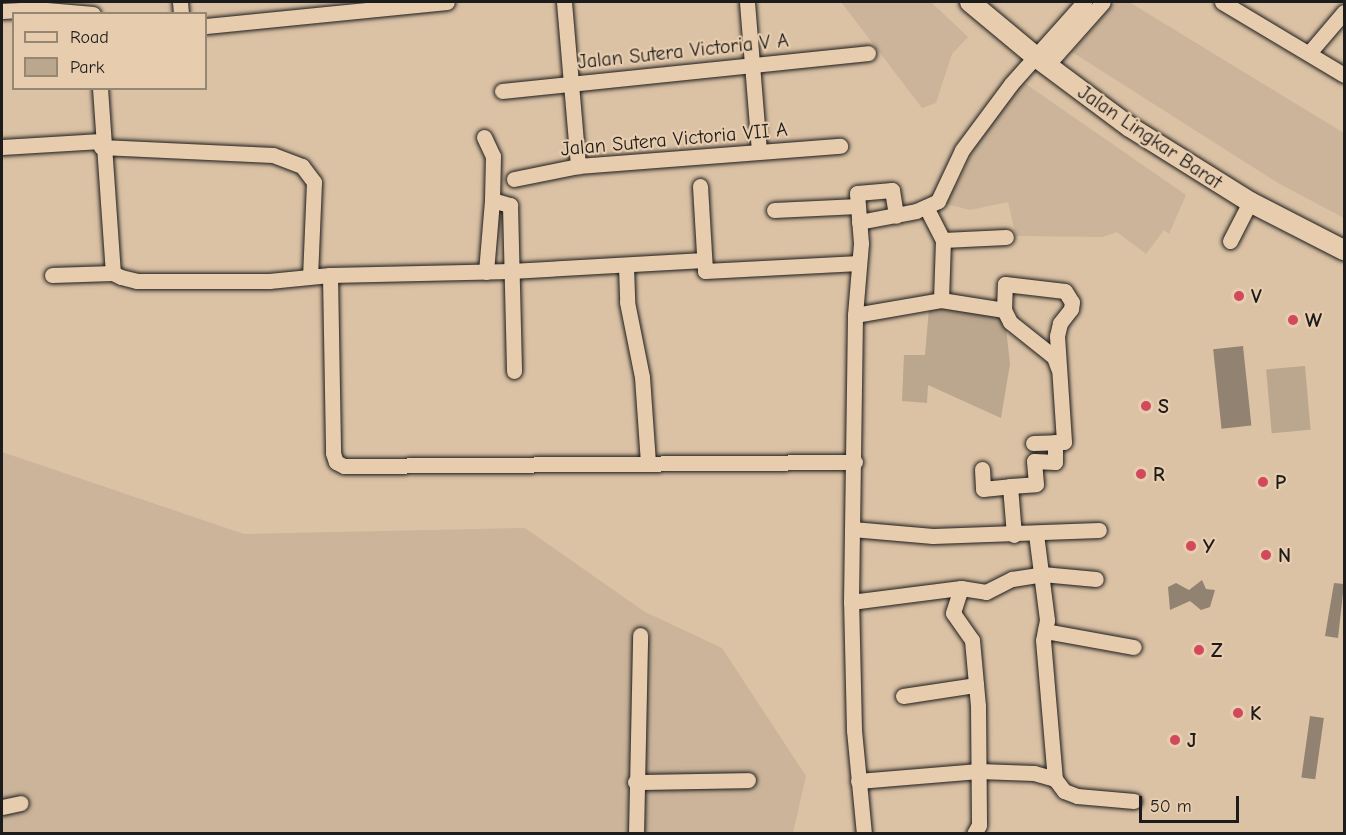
<!DOCTYPE html>
<style>
body{margin:0}
#map{position:relative;width:1346px;height:835px;overflow:hidden;background:#dbc2a5;font-family:"Comic Neue",sans-serif}
div>[style]{position:absolute}
[style*='--x']{left:calc(var(--x)*1px);top:calc(var(--y)*1px);width:calc(var(--w)*1px);rotate:calc(var(--a)*1deg)}
.built>*{inset:0;background:#cbb49a}
.green>*{inset:0;background:#bba68e;transform-origin:0 0}
.water>*{inset:0;background:#928271;transform-origin:0 0}
.roads{filter:drop-shadow(0 0 2px #1c1c1c) drop-shadow(0 0 2px #1c1c1c)}
.minor>*{height:15px;margin:-7.5px;padding:0 7.5px;transform-origin:7.5px;border-radius:7.5px;background:#e7ccae}
.tertiary>*{height:20px;margin:-10px;padding:0 10px;transform-origin:10px;border-radius:10px;background:#e7ccae}
.dots>*{width:16px;height:16px;translate:-50% -50%;box-sizing:border-box;border:3px solid #e7ccae;border-radius:50%}
span{translate:-50% -50%;white-space:nowrap;text-align:center;line-height:1.15;-webkit-text-stroke:4.5px #e7ccae;paint-order:stroke}
.street-label{font-size:20px;color:#1c1c1c}
.poi-label{font-size:20px;color:#1c1c1c;font-weight:700}
.left{translate:0 -50%;text-align:left}
.frame{position:absolute;inset:0;border:3px solid #1c1c1c;pointer-events:none}
.legend{position:absolute;left:12px;top:12px;width:195px;height:78px;box-sizing:border-box;background:#e7ccae;border:2px solid #968674;margin:0;padding:8px 10px;list-style:none;font-size:18px;color:#1c1c1c}
.legend li{display:flex;align-items:center;gap:12px;height:30px}
.legend b{width:30px;border:2px solid #968674}
.scale{position:absolute;left:1139px;top:796px;width:100px;height:27px;box-sizing:border-box;border:3px solid #1c1c1c;border-top:0;padding-left:8px;font-size:18px;line-height:21px;white-space:nowrap;color:#1c1c1c;-webkit-text-stroke:4px #e7ccae;paint-order:stroke}
</style>
<div id="map">
<div class="built">
<i style="clip-path:polygon(841px 2px,931px 2px,968px 37px,952px 54px,936px 103px,922px 108px)"></i>
<i style="clip-path:polygon(1116px 2px,1129px 2px,1344px 133px,1344px 218px,1278px 183px,1072px 52px)"></i>
<i style="clip-path:polygon(1023px 82px,1186px 195px,1169px 234px,1164px 230px,1146px 254px,1117px 232px,1102px 237px,1016px 236px,1008px 202px,970px 210px,942px 203px,960px 179px,976px 143px)"></i>
<i style="clip-path:polygon(2px 452px,244px 534px,525px 528px,645px 612px,722px 648px,806px 776px,793px 833px,2px 833px)"></i>
</div>
<div class="green">
<i style="clip-path:polygon(954px 306px,1005px 318px,1010px 364px,1001px 418px,928px 385px,927px 403px,902px 401px,904px 355px,925px 355px,929px 308px)"></i>
<i style="left:1305px;top:366px;width:64px;height:39px;rotate:85deg"></i>
</div>
<div class="water">
<i style="left:1243px;top:346px;width:80px;height:30px;rotate:84deg"></i>
<i style="clip-path:polygon(1202px 580px,1206px 589px,1215px 590px,1210px 607px,1201px 610px,1190px 601px,1170px 610px,1168px 587px,1176px 583px,1189px 590px)"></i>
<i style="clip-path:polygon(1334px 583px,1344px 584px,1338px 638px,1325px 636px)"></i>
<i style="left:1310px;top:716px;width:14px;height:62px;rotate:8deg"></i>
</div>
<div class="roads">
<div class="minor">
<i style="--x:180;--y:2;--w:12;--a:85"></i>
<i style="--x:564;--y:2;--w:165;--a:85.1"></i>
<i style="--x:747;--y:2;--w:149;--a:85.4"></i>
<i style="--x:1222;--y:2;--w:142;--a:30.9"></i>
<i style="--x:2;--y:11;--w:33;--a:-3"></i>
<i style="--x:35;--y:9;--w:58;--a:4.9"></i>
<i style="--x:206;--y:26;--w:242;--a:-5.7"></i>
<i style="--x:1309;--y:53;--w:54;--a:-49.5"></i>
<i style="--x:1047;--y:65;--w:84;--a:-48.4"></i>
<i style="--x:100;--y:88;--w:185;--a:86"></i>
<i style="--x:113;--y:273;--w:9;--a:27"></i>
<i style="--x:121;--y:277;--w:16;--a:14"></i>
<i style="--x:137;--y:281;--w:132;--a:0"></i>
<i style="--x:269;--y:281;--w:61;--a:-5.6"></i>
<i style="--x:330;--y:275;--w:181;--a:-1.3"></i>
<i style="--x:511;--y:271;--w:193;--a:-3.3"></i>
<i style="--x:502;--y:91;--w:368;--a:-5.9"></i>
<i style="--x:484;--y:137;--w:21;--a:65"></i>
<i style="--x:493;--y:156;--w:44;--a:91.3"></i>
<i style="--x:492;--y:200;--w:19;--a:16"></i>
<i style="--x:510;--y:205;--w:166;--a:88.6"></i>
<i style="--x:2;--y:147;--w:99;--a:-3.5"></i>
<i style="--x:101;--y:147;--w:172;--a:2.7"></i>
<i style="--x:273;--y:155;--w:31;--a:21"></i>
<i style="--x:302;--y:166;--w:20;--a:53"></i>
<i style="--x:314;--y:182;--w:94;--a:92.4"></i>
<i style="--x:514;--y:179;--w:65;--a:-11.5"></i>
<i style="--x:578;--y:166;--w:263;--a:-4.4"></i>
<i style="--x:700;--y:186;--w:85;--a:86.6"></i>
<i style="--x:705;--y:271;--w:154;--a:-3"></i>
<i style="--x:926;--y:207;--w:37;--a:63"></i>
<i style="--x:943;--y:240;--w:60;--a:91.9"></i>
<i style="--x:774;--y:210;--w:84;--a:-2.7"></i>
<i style="--x:859;--y:222;--w:58;--a:-10.9"></i>
<i style="--x:916;--y:211;--w:24;--a:-24"></i>
<i style="--x:938;--y:201;--w:56;--a:-64.8"></i>
<i style="--x:962;--y:150;--w:82;--a:-53.4"></i>
<i style="--x:1011;--y:84;--w:110;--a:-48.3"></i>
<i style="--x:943;--y:240;--w:63;--a:-2.7"></i>
<i style="--x:1230;--y:241;--w:44;--a:-62.9"></i>
<i style="--x:626;--y:266;--w:36;--a:88"></i>
<i style="--x:627;--y:302;--w:76;--a:78.7"></i>
<i style="--x:642;--y:377;--w:85;--a:86"></i>
<i style="--x:486;--y:272;--w:72;--a:-85.2"></i>
<i style="--x:52;--y:275;--w:61;--a:-1.9"></i>
<i style="--x:330;--y:275;--w:178;--a:89"></i>
<i style="--x:333;--y:453;--w:9;--a:72"></i>
<i style="--x:336;--y:462;--w:9;--a:27"></i>
<i style="--x:344;--y:466;--w:511;--a:-0.45"></i>
<i style="--x:1004;--y:310;--w:13;--a:63"></i>
<i style="--x:1010;--y:322;--w:56;--a:38.5"></i>
<i style="--x:1054;--y:357;--w:12;--a:70"></i>
<i style="--x:855;--y:315;--w:87;--a:-9.9"></i>
<i style="--x:941;--y:300;--w:64;--a:9"></i>
<i style="--x:1004;--y:310;--w:26;--a:-88"></i>
<i style="--x:1005;--y:284;--w:60;--a:6.7"></i>
<i style="--x:1065;--y:291;--w:13;--a:58"></i>
<i style="--x:1072;--y:302;--w:7;--a:98"></i>
<i style="--x:1071;--y:309;--w:18;--a:128"></i>
<i style="--x:1060;--y:323;--w:13;--a:103"></i>
<i style="--x:1057;--y:336;--w:106;--a:86.2"></i>
<i style="--x:1064;--y:442;--w:31;--a:178"></i>
<i style="--x:982;--y:469;--w:20;--a:87"></i>
<i style="--x:983;--y:489;--w:27;--a:-6"></i>
<i style="--x:852;--y:529;--w:81;--a:4.9"></i>
<i style="--x:933;--y:536;--w:166;--a:-2.1"></i>
<i style="--x:1036;--y:534;--w:87;--a:82.7"></i>
<i style="--x:1047;--y:620;--w:20;--a:101"></i>
<i style="--x:1043;--y:640;--w:140;--a:85.1"></i>
<i style="--x:1014;--y:535;--w:49;--a:-94.7"></i>
<i style="--x:1010;--y:486;--w:26;--a:-4"></i>
<i style="--x:1036;--y:484;--w:23;--a:-95"></i>
<i style="--x:1034;--y:461;--w:21;--a:3"></i>
<i style="--x:1055;--y:462;--w:20;--a:-90"></i>
<i style="--x:961;--y:588;--w:26;--a:108"></i>
<i style="--x:953;--y:613;--w:33;--a:55"></i>
<i style="--x:972;--y:640;--w:66;--a:84.8"></i>
<i style="--x:978;--y:706;--w:119;--a:89.5"></i>
<i style="--x:979;--y:825;--w:10;--a:119"></i>
<i style="--x:851;--y:602;--w:111;--a:-7.3"></i>
<i style="--x:961;--y:588;--w:25;--a:9"></i>
<i style="--x:986;--y:592;--w:29;--a:-27"></i>
<i style="--x:1012;--y:579;--w:30;--a:-9"></i>
<i style="--x:1042;--y:574;--w:54;--a:5.3"></i>
<i style="--x:1045;--y:631;--w:90;--a:10.2"></i>
<i style="--x:903;--y:696;--w:74;--a:-8.6"></i>
<i style="--x:858;--y:781;--w:121;--a:-4.7"></i>
<i style="--x:979;--y:771;--w:55;--a:2.1"></i>
<i style="--x:1034;--y:773;--w:22;--a:16"></i>
<i style="--x:1055;--y:779;--w:15;--a:53"></i>
<i style="--x:1064;--y:791;--w:14;--a:21"></i>
<i style="--x:1077;--y:796;--w:57;--a:5"></i>
<i style="--x:635;--y:782;--w:113;--a:-1"></i>
<i style="--x:2;--y:807;--w:19;--a:-12"></i>
<i style="--x:636;--y:834;--w:199;--a:-88.8"></i>
<i style="--x:864;--y:834;--w:104;--a:-95.5"></i>
<i style="--x:854;--y:730;--w:128;--a:-91.3"></i>
<i style="--x:851;--y:602;--w:287;--a:-89.2"></i>
<i style="--x:855;--y:315;--w:72;--a:-85.2"></i>
<i style="--x:861;--y:243;--w:50;--a:-94.6"></i>
<i style="--x:857;--y:193;--w:35;--a:-5"></i>
<i style="--x:892;--y:190;--w:26;--a:81"></i>
</div>
<div class="tertiary">
<i style="--x:970;--y:2;--w:86;--a:39.8"></i>
<i style="--x:1036;--y:57;--w:117;--a:36.7"></i>
<i style="--x:1130;--y:127;--w:142;--a:32"></i>
<i style="--x:1250;--y:202;--w:106;--a:27.1"></i>
</div>
</div>
<div class="dots">
<i style="left:1239px;top:296px;background:#d1495b"></i>
<i style="left:1293px;top:320px;background:#d1495b"></i>
<i style="left:1146px;top:406px;background:#d1495b"></i>
<i style="left:1141px;top:474px;background:#d1495b"></i>
<i style="left:1263px;top:482px;background:#d1495b"></i>
<i style="left:1191px;top:546px;background:#d1495b"></i>
<i style="left:1266px;top:555px;background:#d1495b"></i>
<i style="left:1199px;top:650px;background:#d1495b"></i>
<i style="left:1238px;top:713px;background:#d1495b"></i>
<i style="left:1175px;top:740px;background:#d1495b"></i>
</div>
<div class="street-label">
<span style="left:683px;top:51px;rotate:-6deg">Jalan Sutera Victoria V A</span>
<span style="left:1150px;top:137px;rotate:34deg">Jalan Lingkar Barat</span>
<span style="left:674px;top:139px;rotate:-5deg">Jalan Sutera Victoria VII A</span>
</div>
<div class="poi-label">
<span class="left" style="left:1251px;top:296px">V</span>
<span class="left" style="left:1305px;top:320px">W</span>
<span class="left" style="left:1158px;top:406px">S</span>
<span class="left" style="left:1153px;top:474px">R</span>
<span class="left" style="left:1275px;top:482px">P</span>
<span class="left" style="left:1203px;top:546px">Y</span>
<span class="left" style="left:1278px;top:555px">N</span>
<span class="left" style="left:1211px;top:650px">Z</span>
<span class="left" style="left:1250px;top:713px">K</span>
<span class="left" style="left:1187px;top:740px">J</span>
</div>
<div class="frame"></div>
<ul class="legend">
<li><b style="height:8px;background:#e7ccae"></b>Road</li>
<li><b style="height:16px;background:#bba68e"></b>Park</li>
</ul>
<div class="scale">50 m</div>
</div>
